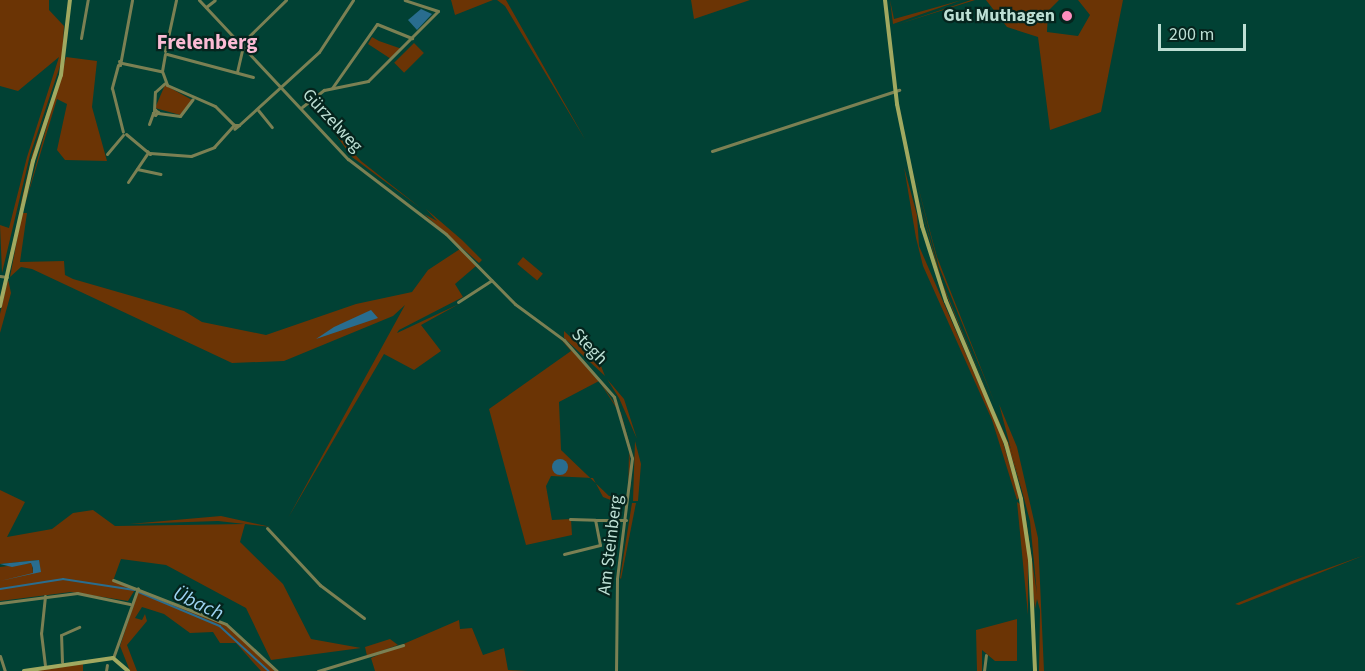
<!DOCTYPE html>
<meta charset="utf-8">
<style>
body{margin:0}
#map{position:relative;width:1365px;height:671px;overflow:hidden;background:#014134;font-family:"Source Sans 3",sans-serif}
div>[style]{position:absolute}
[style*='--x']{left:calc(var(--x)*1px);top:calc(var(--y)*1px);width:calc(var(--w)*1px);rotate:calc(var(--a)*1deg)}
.green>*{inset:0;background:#6b3405;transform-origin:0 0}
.water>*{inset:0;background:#296d8f}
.round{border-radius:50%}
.stream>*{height:1.5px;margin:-0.75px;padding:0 0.75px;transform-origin:0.75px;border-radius:0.75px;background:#296d8f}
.minor>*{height:3px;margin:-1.5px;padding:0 1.5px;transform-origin:1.5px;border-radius:1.5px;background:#7b8053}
.tertiary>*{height:3px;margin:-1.5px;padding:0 1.5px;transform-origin:1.5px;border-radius:1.5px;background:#7b8053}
.secondary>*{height:4px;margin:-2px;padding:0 2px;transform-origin:2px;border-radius:2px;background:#a1a960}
.dots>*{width:16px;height:16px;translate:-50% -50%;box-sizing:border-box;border:3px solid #05241d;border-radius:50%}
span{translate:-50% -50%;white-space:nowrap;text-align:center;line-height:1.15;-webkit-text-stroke:4.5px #05241d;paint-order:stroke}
.poi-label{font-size:18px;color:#bddfd4;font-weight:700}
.right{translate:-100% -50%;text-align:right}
.street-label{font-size:18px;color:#bddfd4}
.water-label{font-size:20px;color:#9fd4f3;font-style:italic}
.quarter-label{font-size:21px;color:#fbbbd4;font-weight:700}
.scale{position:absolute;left:1158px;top:24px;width:88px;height:27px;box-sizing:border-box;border:3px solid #bddfd4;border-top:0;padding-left:8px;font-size:18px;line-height:21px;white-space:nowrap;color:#bddfd4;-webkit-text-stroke:4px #05241d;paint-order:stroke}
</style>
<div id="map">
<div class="green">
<i style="clip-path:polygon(0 0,49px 0,49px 10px,64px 26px,62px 62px,59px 77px,19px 211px,32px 155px,59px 77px,61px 63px,30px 155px,2px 273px,0 225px,9px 228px,27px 157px,59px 57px,18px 91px,0 86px)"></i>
<i style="clip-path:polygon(451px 0,493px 0,455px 15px)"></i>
<i style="clip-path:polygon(497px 0,506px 0,586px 141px,505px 6px)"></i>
<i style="clip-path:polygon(691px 0,750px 0,694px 19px)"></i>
<i style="clip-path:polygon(890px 0,894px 19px,962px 0,893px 24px)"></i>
<i style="clip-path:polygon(971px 0,975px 0,896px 25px)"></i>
<i style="clip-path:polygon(986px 0,1059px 0,1048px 11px,1047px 32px,1078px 36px,1090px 15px,1078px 0,1123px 0,1101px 112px,1050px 130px,1038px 37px,1007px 27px)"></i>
<i style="clip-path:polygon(372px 37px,379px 41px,402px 49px,391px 59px,368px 44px)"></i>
<i style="left:414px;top:43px;width:14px;height:28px;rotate:45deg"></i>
<i style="clip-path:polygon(66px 57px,97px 61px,92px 107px,107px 161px,65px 160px,57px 150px,67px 104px,57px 99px,23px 211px)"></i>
<i style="clip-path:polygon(165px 85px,192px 100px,180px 115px,155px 108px)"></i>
<i style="clip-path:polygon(330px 127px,361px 161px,422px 209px,352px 157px)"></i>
<i style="clip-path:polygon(912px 164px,937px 257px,996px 406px,939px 267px)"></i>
<i style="clip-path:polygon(904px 167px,917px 215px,919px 246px,1001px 435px,1019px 498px,1017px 500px,992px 420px,923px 266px,916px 238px)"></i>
<i style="clip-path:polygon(917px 192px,942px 282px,993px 406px,941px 282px)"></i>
<i style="clip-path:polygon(426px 209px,462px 240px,482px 260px,479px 263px,424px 214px,437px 221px)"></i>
<i style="clip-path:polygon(22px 213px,27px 213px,20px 262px,64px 261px,65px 275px,73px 279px,184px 311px,202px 322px,266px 335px,356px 304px,412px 292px,428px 270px,460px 249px,476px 266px,455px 284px,463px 297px,399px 330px,397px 333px,459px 304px,421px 325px,441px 351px,414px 370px,384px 354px,288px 518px,405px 305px,393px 316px,284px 361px,232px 363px,32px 269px,21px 267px,10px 277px)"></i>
<i style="left:523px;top:257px;width:26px;height:9px;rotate:40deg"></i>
<i style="clip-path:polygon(8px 279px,11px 293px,0 333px,0 314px)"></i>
<i style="clip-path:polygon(564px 331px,601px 366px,605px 376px,564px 338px)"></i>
<i style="clip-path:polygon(evenodd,556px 334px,597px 377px,621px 413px,629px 442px,631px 484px,627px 501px,613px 501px,603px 497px,593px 478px,551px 476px,546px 486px,552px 520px,571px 519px,572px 535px,526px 545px,489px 409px,571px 351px,556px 334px,599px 381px,619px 412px,629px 451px,628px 498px,609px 496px,561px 450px,559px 402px,599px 381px)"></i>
<i style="clip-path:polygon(607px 379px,624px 399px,637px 439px,619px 398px)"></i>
<i style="clip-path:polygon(999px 404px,1017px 447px,1038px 538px,1044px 671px,1039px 671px,1040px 610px,1037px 599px,1035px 609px,1023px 499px,1037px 594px,1030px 521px)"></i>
<i style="clip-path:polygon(994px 409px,1011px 449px,1024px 497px,1011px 455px)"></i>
<i style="clip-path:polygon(635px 441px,641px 464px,638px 501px,633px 501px)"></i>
<i style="clip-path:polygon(0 490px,25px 502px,7px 537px,52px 529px,73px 513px,93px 510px,115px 526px,245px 524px,240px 542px,283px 584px,311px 639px,361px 648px,271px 660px,246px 608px,166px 565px,121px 559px,113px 581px,136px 588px,128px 601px,71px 592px,0 601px,0 580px,30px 574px,0 580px,0 567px,32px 563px,33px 573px,39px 560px,0 564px)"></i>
<i style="clip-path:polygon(1017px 502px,1020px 504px,1028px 551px,1028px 615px)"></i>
<i style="clip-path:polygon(632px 503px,636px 503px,621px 579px,620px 578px)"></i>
<i style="clip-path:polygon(221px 516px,271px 527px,218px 521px,129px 524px)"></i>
<i style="clip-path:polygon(1365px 555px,1239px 605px,1235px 604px,1292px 581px)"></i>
<i style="clip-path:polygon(139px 589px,228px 626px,275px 671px,261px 671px,236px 643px,220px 643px,213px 632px,190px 633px,164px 614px,142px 607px,135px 618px,142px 620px,145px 614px,147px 621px,127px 645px,137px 671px,130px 671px,120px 646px)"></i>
<i style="clip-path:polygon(1017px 619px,1017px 661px,995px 661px,982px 650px,982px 671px,977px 671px,976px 630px)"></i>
<i style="clip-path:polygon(459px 620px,460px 629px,472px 628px,483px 655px,504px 648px,508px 670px,528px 671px,375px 671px,371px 658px)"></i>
<i style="clip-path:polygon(390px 639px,398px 645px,367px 656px,365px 647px)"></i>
<i style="clip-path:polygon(83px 664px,83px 671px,34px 671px)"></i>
</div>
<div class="water">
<i style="clip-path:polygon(421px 9px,432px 14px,417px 30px,408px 20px)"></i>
<i style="clip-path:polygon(371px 310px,378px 318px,316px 339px,334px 327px)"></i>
<i class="round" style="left:552px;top:459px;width:16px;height:16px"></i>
<i style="clip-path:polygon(39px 560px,41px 572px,0 581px,33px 573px,33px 568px,31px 563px,12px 567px,0 564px)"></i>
</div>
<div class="stream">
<i style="--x:0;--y:589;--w:64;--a:-9"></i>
<i style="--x:63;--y:579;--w:72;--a:8.8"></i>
<i style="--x:139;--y:592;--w:88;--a:22.8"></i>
<i style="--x:220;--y:626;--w:67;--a:42.6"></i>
</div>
<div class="minor">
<i style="--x:199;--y:0;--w:218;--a:46.9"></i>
<i style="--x:348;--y:159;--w:123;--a:37.4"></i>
<i style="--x:446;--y:234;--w:98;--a:45.4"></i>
<i style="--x:515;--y:304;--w:61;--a:36.3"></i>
<i style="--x:564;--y:340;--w:76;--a:48.7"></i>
<i style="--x:614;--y:397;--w:64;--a:73.6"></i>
<i style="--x:632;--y:458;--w:122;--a:97.1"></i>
<i style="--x:617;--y:579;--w:92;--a:90.6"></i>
<i style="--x:206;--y:7;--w:11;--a:-38"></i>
<i style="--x:81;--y:38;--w:39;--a:-80"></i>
<i style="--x:241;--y:44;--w:63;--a:-44.4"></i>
<i style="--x:165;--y:51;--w:52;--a:-77.8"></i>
<i style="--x:165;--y:54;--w:17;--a:100"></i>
<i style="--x:162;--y:71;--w:15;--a:70"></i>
<i style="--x:167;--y:85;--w:52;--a:23.6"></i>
<i style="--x:215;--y:106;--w:27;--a:45"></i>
<i style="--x:167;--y:54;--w:89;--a:15"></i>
<i style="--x:119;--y:61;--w:4;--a:76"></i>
<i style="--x:120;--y:65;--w:66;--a:-79.5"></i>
<i style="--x:122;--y:63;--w:40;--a:12"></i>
<i style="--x:118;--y:65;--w:24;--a:105"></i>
<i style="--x:112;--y:88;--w:45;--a:76"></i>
<i style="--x:237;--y:72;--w:28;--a:-77"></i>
<i style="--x:332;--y:88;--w:78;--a:-54.9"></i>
<i style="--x:377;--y:24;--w:38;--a:22"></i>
<i style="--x:302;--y:107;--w:28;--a:-38"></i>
<i style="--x:324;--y:90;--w:45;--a:-11.6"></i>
<i style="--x:368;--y:81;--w:99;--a:-45"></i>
<i style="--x:438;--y:11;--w:35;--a:-162"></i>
<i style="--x:154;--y:110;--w:18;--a:-87"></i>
<i style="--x:155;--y:92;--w:13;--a:-42"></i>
<i style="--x:155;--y:110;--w:4;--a:34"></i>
<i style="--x:158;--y:112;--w:4;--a:135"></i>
<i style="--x:155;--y:115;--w:3;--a:-135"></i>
<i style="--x:153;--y:113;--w:4;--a:-56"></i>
<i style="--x:258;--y:110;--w:22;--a:51"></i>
<i style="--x:158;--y:113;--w:22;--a:8"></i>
<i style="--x:180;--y:116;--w:21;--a:-53"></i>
<i style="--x:149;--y:124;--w:12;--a:-70"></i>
<i style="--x:239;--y:125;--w:108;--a:-42.4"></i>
<i style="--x:319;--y:52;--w:62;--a:-56.8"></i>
<i style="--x:126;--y:134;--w:31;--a:40"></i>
<i style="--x:150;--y:154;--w:4;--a:-135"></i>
<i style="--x:712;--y:151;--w:197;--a:-18.1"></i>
<i style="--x:150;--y:153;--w:41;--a:4.2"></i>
<i style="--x:191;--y:156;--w:25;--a:-21"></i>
<i style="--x:214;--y:147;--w:30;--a:-48"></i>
<i style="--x:234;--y:125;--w:5;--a:0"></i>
<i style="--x:239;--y:125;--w:6;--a:141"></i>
<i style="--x:107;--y:154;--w:25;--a:-50"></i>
<i style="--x:137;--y:169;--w:24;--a:12"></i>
<i style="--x:128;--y:182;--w:34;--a:-56"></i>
<i style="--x:458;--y:302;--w:40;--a:-32.9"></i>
<i style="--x:570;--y:519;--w:25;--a:2"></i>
<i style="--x:267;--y:528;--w:78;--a:47.1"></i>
<i style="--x:320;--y:585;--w:55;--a:36.9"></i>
<i style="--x:564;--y:554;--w:37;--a:-14"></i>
<i style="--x:600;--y:545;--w:25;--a:-101"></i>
<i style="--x:595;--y:520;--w:31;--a:0"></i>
<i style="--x:113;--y:580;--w:121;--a:21.3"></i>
<i style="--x:226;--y:624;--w:69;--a:42.7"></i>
<i style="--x:45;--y:596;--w:37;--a:96"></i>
<i style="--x:41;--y:633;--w:32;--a:83"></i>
<i style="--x:0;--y:603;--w:78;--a:-7.4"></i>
<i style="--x:77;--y:593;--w:54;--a:11.7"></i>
<i style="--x:0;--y:656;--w:16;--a:72"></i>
<i style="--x:113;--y:658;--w:74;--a:-70.3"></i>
<i style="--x:62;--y:662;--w:27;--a:-92"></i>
<i style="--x:61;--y:635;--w:20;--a:-24"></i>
<i style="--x:106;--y:671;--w:6;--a:-81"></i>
<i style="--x:318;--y:671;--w:89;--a:-17"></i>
<i style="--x:984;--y:671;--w:16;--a:-83"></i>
</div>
<div class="tertiary">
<i style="--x:0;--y:276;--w:7;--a:8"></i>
</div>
<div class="secondary">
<i style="--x:885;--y:0;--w:105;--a:83.4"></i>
<i style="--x:897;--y:104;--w:125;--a:78.4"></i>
<i style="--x:922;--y:226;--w:79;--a:72.3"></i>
<i style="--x:946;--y:301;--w:155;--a:67.2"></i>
<i style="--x:1006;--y:444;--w:57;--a:74.7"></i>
<i style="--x:1021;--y:499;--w:62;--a:81.6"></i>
<i style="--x:1030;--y:560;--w:111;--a:87.4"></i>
<i style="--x:0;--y:306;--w:149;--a:-77.2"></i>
<i style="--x:33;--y:161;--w:90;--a:-72"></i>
<i style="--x:61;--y:75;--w:76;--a:-83.2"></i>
<i style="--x:24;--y:671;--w:90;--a:-8.3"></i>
<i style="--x:113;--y:658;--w:20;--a:41"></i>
</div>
<div class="dots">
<i style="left:1067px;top:16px;background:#fe8ebe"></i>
</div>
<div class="poi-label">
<span class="right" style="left:1055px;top:16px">Gut Muthagen</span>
</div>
<div class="street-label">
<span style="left:332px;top:121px;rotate:47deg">Gürzelweg</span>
<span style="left:589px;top:347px;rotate:46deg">Stegh</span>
<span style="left:611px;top:545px;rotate:-83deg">Am Steinberg</span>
</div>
<div class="water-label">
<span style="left:198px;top:604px;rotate:25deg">Übach</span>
</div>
<div class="quarter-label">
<span style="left:207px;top:42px">Frelenberg</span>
</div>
<div class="scale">200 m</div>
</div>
